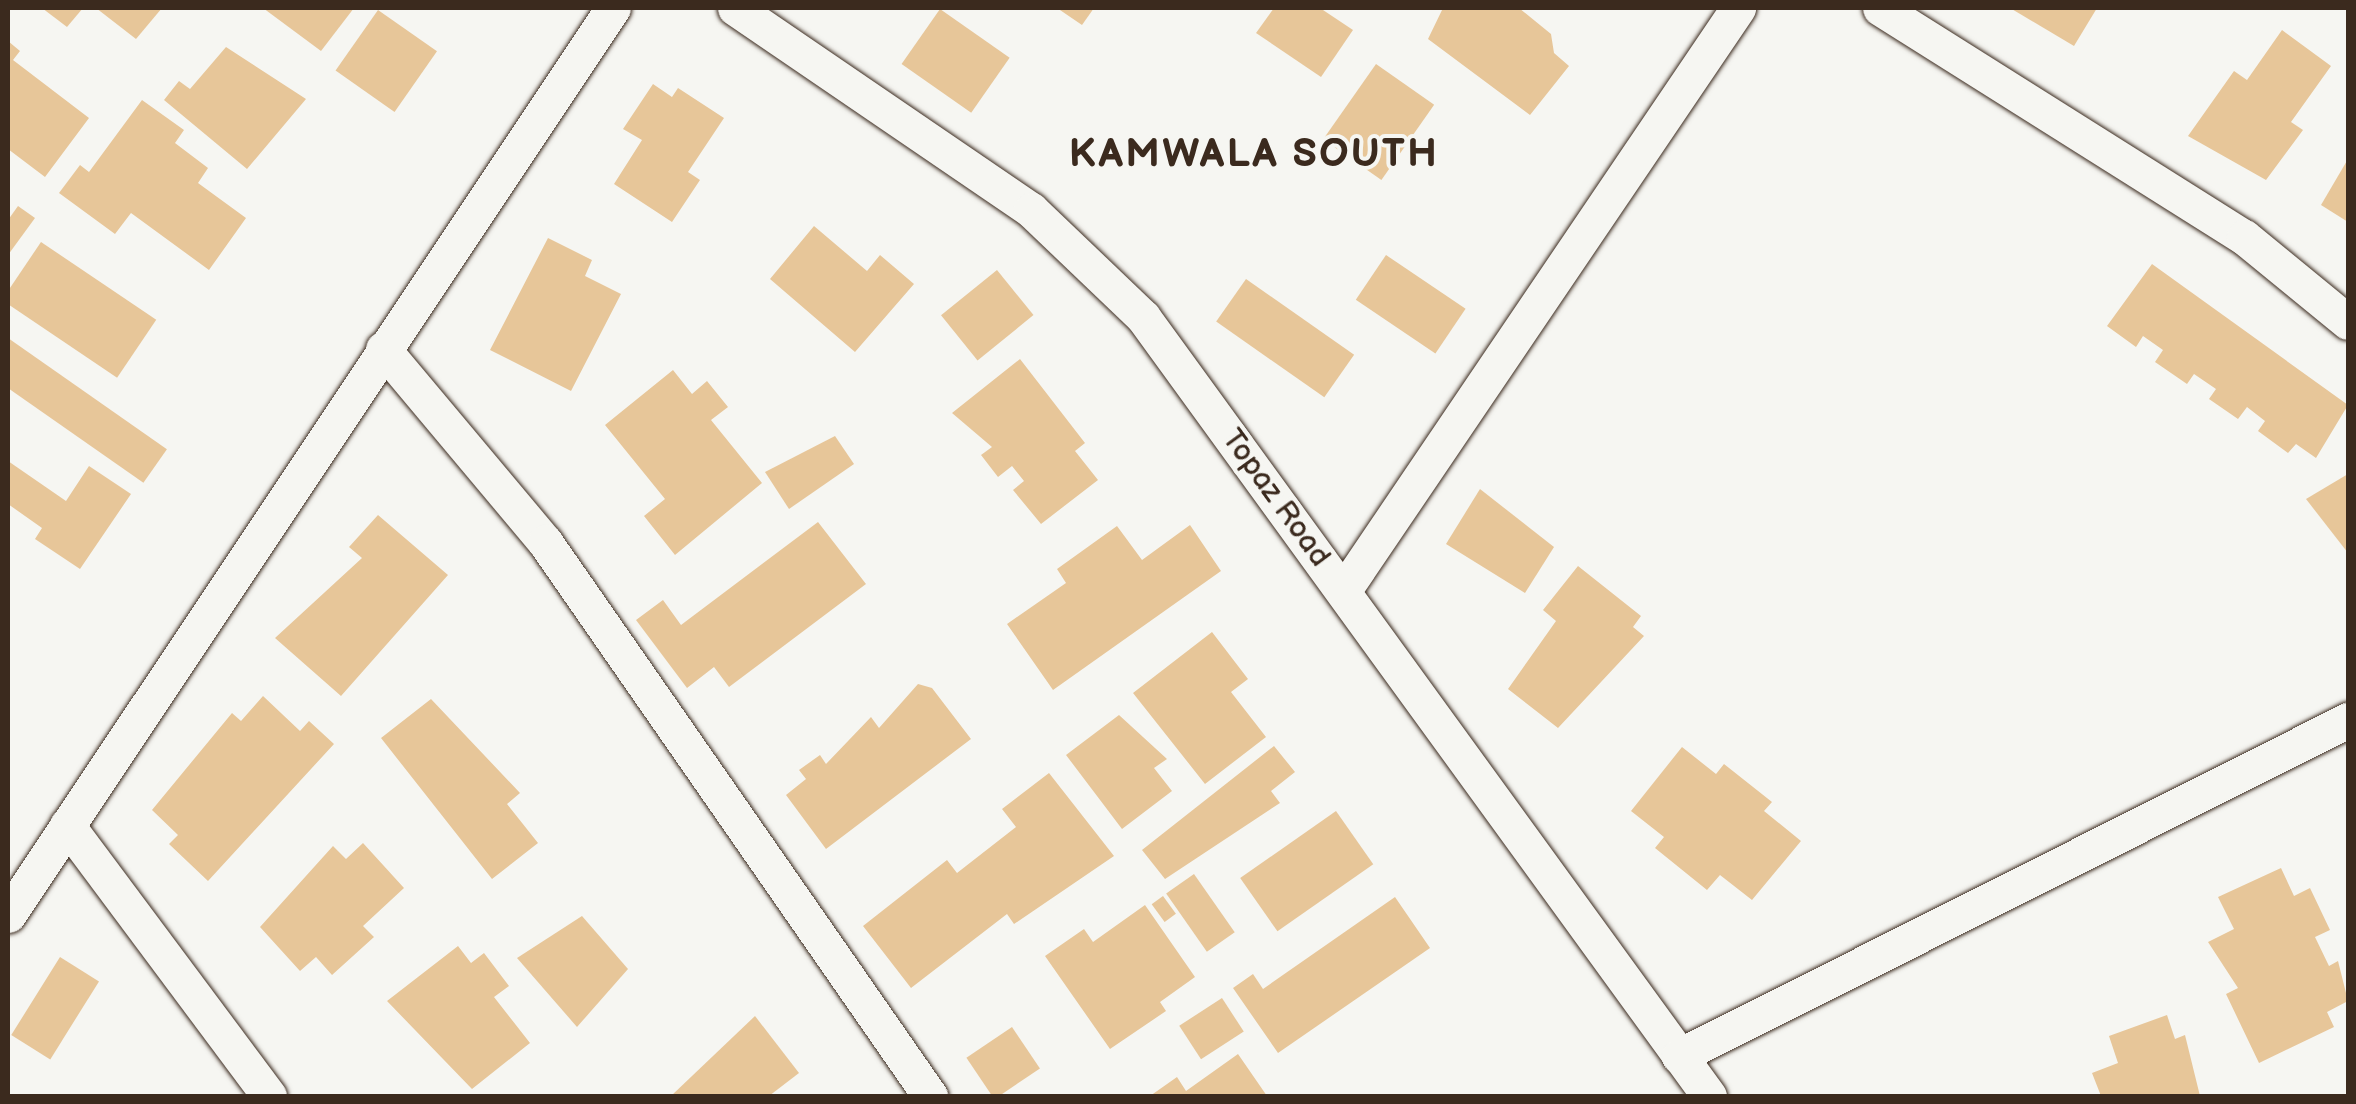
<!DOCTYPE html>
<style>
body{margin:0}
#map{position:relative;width:2356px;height:1104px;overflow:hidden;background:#f6f6f2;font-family:"Balsamiq Sans",sans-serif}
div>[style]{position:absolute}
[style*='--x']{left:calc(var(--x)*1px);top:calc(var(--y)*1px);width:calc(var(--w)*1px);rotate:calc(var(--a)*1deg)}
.building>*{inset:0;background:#e7c699;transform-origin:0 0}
.roads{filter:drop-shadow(0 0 2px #3b2a1e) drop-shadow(0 0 2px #3b2a1e)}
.street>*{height:35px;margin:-17.5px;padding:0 17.5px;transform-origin:17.5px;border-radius:17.5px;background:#f6f6f2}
span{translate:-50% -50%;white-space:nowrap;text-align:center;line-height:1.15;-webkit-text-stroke:8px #f6f6f2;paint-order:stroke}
.street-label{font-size:30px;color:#3b2a1e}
.district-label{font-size:40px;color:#3b2a1e;font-weight:700;letter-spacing:2.5px}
.frame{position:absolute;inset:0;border:10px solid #3b2a1e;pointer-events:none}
</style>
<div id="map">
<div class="building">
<i style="clip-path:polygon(42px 8px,83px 8px,67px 27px)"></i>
<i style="clip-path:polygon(96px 8px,162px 8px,136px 39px)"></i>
<i style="clip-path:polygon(263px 8px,354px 8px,321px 51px)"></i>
<i style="clip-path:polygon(1057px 8px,1094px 8px,1082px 25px)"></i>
<i style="clip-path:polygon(1274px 8px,1320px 8px,1353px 30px,1321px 77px,1256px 33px)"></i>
<i style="clip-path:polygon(1443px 8px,1519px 8px,1551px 34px,1554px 53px,1569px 66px,1530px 115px,1428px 39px)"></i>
<i style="clip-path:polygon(2010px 8px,2097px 8px,2074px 46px)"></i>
<i style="left:940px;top:9px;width:85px;height:67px;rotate:35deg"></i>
<i style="left:378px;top:10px;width:72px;height:74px;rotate:35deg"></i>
<i style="clip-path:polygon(2282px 30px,2331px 66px,2291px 122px,2303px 130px,2266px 180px,2188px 136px,2234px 71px,2247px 80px)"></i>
<i style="clip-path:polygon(8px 41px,20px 51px,13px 60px,89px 118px,45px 177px,8px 149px)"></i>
<i style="clip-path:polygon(226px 47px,306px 99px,247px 169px,164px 100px,179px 81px,190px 89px)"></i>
<i style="left:1376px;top:64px;width:71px;height:92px;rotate:35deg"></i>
<i style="clip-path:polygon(653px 84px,672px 97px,678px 88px,724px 118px,688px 172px,700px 180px,672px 222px,614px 184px,642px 140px,623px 129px)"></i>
<i style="clip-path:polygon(142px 100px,184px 130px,175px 143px,208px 168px,198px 183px,246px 218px,209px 270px,131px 213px,115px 234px,59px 193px,80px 165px,89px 172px)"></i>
<i style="clip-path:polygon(2348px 159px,2348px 222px,2321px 205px)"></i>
<i style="clip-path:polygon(18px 206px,35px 218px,8px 255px,8px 220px)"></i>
<i style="clip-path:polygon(814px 226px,867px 271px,880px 255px,914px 284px,855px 352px,770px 279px)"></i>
<i style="clip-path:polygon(548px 238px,592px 260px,585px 276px,621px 294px,571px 391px,490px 350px)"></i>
<i style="left:41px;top:242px;width:139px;height:70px;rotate:34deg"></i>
<i style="left:1386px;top:255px;width:96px;height:54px;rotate:34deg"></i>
<i style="clip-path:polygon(2152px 264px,2348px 405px,2316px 458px,2296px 444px,2288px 453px,2258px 431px,2265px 421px,2247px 407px,2238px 419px,2209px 399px,2216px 389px,2194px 374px,2187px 384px,2155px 362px,2163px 350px,2143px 336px,2136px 347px,2107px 326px)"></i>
<i style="left:997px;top:270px;width:58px;height:72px;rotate:51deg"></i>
<i style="left:1246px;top:279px;width:132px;height:52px;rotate:35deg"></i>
<i style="left:8px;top:338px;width:194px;height:41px;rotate:35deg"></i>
<i style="clip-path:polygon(1020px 359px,1085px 443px,1075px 451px,1098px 480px,1041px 524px,1013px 490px,1024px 481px,1012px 466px,998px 477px,981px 455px,992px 447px,952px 413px)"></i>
<i style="clip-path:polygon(673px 370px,692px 394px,707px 381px,728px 407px,711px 420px,762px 483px,675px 555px,644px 516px,665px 499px,605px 425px)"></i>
<i style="clip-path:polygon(835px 436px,854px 464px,789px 509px,765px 472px)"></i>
<i style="clip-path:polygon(8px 461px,66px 501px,89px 466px,131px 494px,80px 569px,35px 539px,42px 528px,8px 504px)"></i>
<i style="clip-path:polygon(2348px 474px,2348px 553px,2306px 499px)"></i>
<i style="clip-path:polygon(1480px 489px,1554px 547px,1525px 593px,1446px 544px)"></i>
<i style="clip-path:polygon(378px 515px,448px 575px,341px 696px,275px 638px,362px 558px,349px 547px)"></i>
<i style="clip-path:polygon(818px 522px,866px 584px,729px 687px,714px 667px,687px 688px,636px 620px,663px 600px,681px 625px)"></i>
<i style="clip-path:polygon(1190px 525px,1221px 571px,1053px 690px,1007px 624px,1066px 583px,1057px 569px,1117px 526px,1142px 560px)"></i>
<i style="clip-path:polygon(1578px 566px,1641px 616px,1633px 627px,1644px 636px,1558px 728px,1508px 689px,1556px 621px,1543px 610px)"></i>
<i style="clip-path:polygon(1212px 632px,1248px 679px,1231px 692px,1266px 737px,1205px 784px,1133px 693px)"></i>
<i style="clip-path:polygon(918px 684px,932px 688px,971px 739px,826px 849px,786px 795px,806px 779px,799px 770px,820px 755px,826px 764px,871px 717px,879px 728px)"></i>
<i style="clip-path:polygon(263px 696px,300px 731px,309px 721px,334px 744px,208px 881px,169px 844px,178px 835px,152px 810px,232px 713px,241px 721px)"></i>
<i style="clip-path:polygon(431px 699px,520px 793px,507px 804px,538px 843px,492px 879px,381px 738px)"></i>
<i style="clip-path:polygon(1119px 715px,1167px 759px,1154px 768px,1172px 791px,1122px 829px,1066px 755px)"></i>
<i style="clip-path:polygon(1274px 746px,1295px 772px,1271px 791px,1280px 803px,1165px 879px,1142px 850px)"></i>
<i style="clip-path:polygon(1682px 747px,1716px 774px,1724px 764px,1772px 802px,1764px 811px,1801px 841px,1752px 900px,1720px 875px,1707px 890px,1655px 848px,1664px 837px,1631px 811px)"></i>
<i style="clip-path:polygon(1049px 773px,1114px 856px,1014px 924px,1007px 914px,911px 988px,863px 926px,947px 860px,957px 873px,1016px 827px,1002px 809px)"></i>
<i style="left:1336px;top:811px;width:65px;height:117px;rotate:55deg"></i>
<i style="clip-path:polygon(363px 843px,404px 888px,363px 926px,374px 937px,332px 975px,316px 957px,300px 971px,260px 927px,333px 846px,346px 859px)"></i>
<i style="clip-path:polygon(2281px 868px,2294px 896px,2310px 888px,2330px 930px,2315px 937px,2329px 966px,2338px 961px,2348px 1001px,2327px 1012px,2334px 1027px,2259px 1063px,2226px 994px,2238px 988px,2208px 942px,2234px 929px,2218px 897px)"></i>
<i style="left:1194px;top:874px;width:71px;height:34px;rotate:55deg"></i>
<i style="left:1163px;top:896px;width:22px;height:14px;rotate:54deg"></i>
<i style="clip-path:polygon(1395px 897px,1430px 948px,1278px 1053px,1233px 988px,1253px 974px,1263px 989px)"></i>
<i style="clip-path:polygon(1145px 905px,1195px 977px,1160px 1002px,1166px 1011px,1110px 1049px,1045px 956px,1084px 929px,1093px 942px)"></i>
<i style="clip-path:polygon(582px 916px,628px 969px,577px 1027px,517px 958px)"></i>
<i style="clip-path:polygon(458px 946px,471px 963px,484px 953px,509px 986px,494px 997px,530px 1043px,472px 1089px,387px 1001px)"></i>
<i style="left:60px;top:957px;width:46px;height:92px;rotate:32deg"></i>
<i style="left:1222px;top:998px;width:40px;height:51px;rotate:57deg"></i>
<i style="clip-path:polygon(2167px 1015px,2175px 1039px,2185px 1035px,2200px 1096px,2101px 1096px,2092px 1073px,2118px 1063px,2109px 1036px)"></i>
<i style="clip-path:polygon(755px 1016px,799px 1073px,769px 1096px,671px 1096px)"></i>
<i style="left:1012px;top:1027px;width:50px;height:55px;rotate:56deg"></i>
<i style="clip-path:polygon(1238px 1054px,1267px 1096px,1150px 1096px,1177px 1077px,1186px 1091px)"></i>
</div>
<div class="roads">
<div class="street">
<i style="--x:735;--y:8;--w:358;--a:34.3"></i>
<i style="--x:1031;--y:210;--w:155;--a:43.7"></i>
<i style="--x:1143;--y:317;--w:963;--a:54"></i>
<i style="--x:1880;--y:8;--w:430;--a:32.2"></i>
<i style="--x:2244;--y:237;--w:134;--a:39.3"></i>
<i style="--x:383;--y:349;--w:252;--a:50"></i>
<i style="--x:545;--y:542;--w:675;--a:55.2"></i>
<i style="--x:1344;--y:590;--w:703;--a:-55.9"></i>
<i style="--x:67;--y:825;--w:338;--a:53.3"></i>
<i style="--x:8;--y:915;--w:1090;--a:-56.3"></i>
<i style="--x:1679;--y:1056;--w:749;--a:-26.67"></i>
</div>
</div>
<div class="street-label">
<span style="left:1276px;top:498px;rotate:54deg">Topaz Road</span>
</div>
<div class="district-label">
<span style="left:1254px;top:154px">KAMWALA SOUTH</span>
</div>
<div class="frame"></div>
</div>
